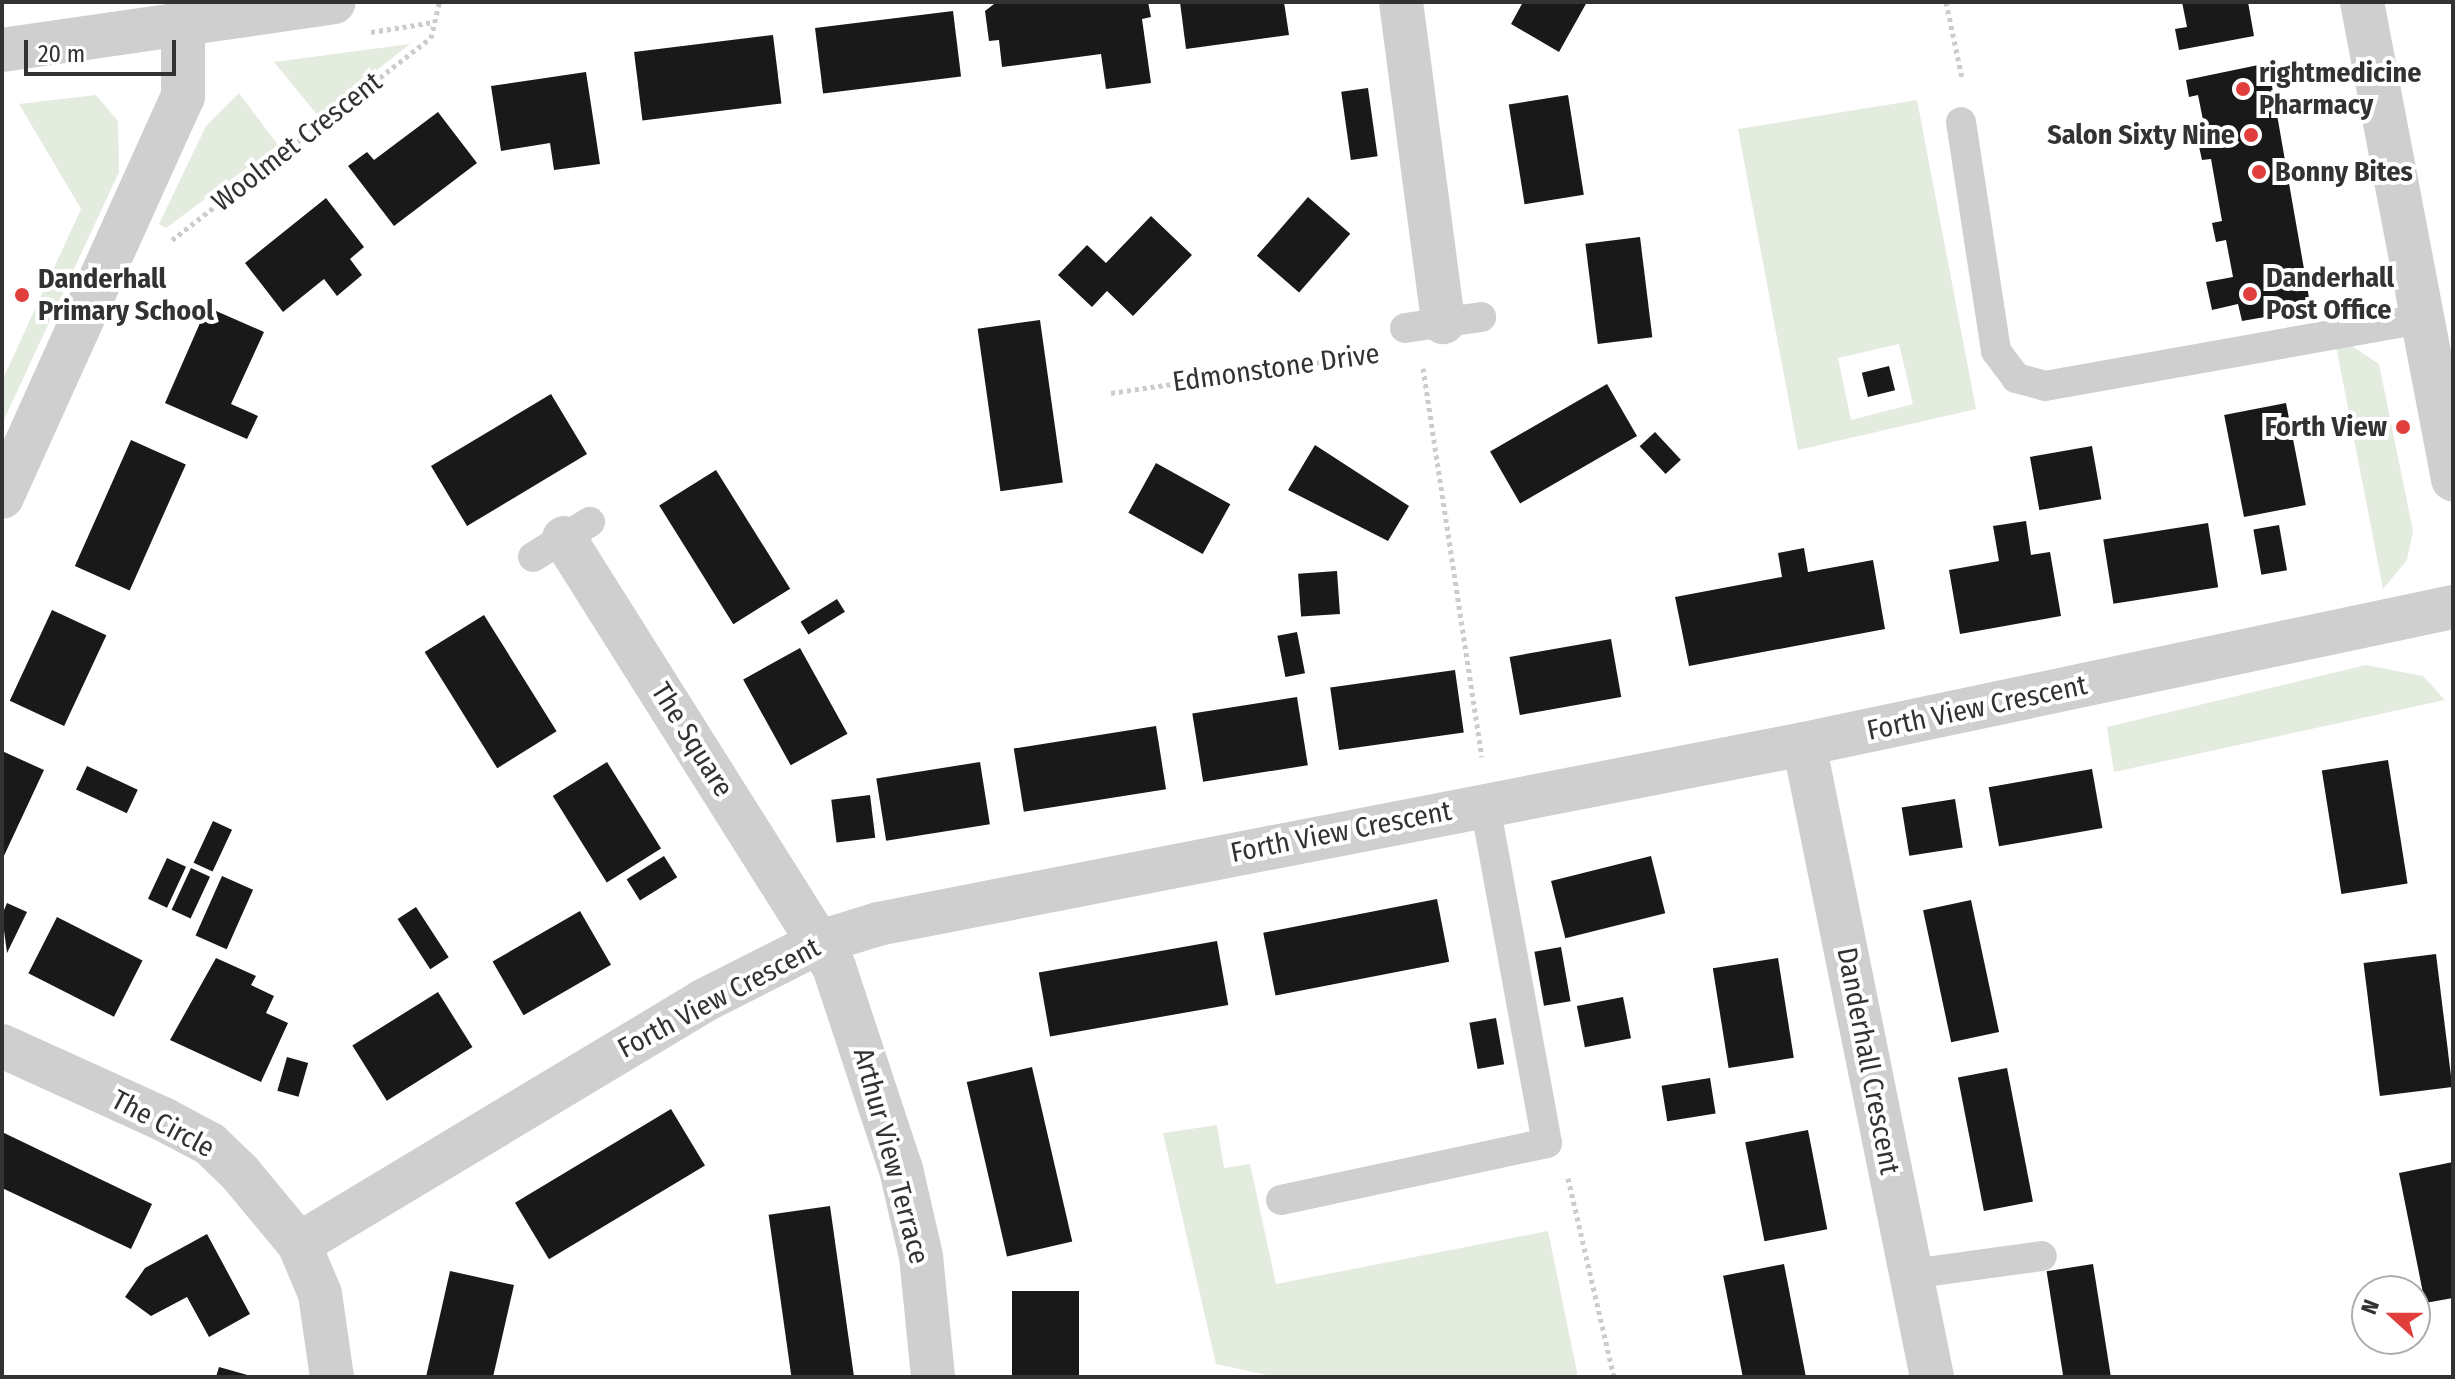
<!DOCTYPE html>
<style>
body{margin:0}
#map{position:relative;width:2455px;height:1379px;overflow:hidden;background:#fff;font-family:"Fira Sans Condensed",sans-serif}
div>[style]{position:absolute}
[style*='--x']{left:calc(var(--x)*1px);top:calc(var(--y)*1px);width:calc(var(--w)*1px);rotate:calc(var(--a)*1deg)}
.green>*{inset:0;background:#e4ebdf}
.building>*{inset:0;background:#191919;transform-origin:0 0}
.path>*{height:5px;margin-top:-2.5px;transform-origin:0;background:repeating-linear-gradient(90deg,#ccc 0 4px,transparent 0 8px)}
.service>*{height:30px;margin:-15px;padding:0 15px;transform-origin:15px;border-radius:15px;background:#cfcfcf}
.minor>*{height:44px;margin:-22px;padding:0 22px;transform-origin:22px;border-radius:22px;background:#cfcfcf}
.tertiary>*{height:44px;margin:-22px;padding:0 22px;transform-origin:22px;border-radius:22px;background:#cfcfcf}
.dots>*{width:22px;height:22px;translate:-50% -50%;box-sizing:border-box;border:4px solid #fff;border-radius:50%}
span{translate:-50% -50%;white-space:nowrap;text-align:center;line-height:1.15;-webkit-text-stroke:8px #fff;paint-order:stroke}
.poi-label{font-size:28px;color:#323232;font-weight:700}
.left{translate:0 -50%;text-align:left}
.right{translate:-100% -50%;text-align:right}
.street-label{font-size:28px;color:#323232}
.frame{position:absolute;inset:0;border:4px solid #323232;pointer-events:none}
.north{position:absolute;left:2351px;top:1275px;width:80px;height:80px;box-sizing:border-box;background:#fff;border:2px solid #adadad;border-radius:50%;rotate:291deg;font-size:22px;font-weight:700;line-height:32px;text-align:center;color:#323232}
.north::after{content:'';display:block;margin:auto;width:28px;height:36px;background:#e13f3d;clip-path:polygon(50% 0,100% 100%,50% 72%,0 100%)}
.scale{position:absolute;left:24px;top:40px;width:152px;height:36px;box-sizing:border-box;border:4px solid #323232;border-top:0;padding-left:10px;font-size:24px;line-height:28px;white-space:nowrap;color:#323232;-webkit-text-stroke:6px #fff;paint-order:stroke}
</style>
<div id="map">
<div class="green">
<i style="clip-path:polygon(410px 44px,318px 116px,274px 62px)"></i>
<i style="clip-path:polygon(239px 93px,278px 145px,166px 228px,159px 224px,206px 126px)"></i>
<i style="clip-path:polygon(96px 95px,118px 121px,119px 172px,2px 424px,2px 381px,81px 209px,19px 104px)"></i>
<i style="clip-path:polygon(evenodd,1917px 100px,1976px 409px,1798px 450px,1738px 129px,1917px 100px,1899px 344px,1913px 404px,1851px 420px,1838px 358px,1899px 344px)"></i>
<i style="clip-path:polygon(2336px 346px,2352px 346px,2379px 364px,2413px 531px,2407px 560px,2383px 589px)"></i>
<i style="clip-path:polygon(2366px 665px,2423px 676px,2445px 700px,2114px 772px,2107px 727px)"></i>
<i style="clip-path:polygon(1217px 1125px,1224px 1168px,1250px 1164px,1276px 1284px,1548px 1231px,1578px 1377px,1277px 1377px,1216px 1364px,1163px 1133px)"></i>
</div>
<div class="building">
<i style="clip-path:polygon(1148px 2px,1151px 17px,1142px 19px,1151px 83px,1106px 89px,1101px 54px,1002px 67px,999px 40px,989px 41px,985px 11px,994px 4px)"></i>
<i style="clip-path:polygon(1180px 2px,1284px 2px,1289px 35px,1186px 49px)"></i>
<i style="clip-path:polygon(1523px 2px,1587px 2px,1559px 52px,1511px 24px)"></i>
<i style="clip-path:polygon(2182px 2px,2248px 2px,2254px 36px,2179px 50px,2175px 29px,2187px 27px)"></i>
<i style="left:953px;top:11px;width:66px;height:139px;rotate:83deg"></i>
<i style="left:773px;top:35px;width:69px;height:140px;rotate:83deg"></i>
<i style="clip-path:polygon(2268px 63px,2311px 309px,2242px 321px,2238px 304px,2212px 310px,2206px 282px,2233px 277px,2226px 240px,2216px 242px,2212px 223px,2222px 221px,2211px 159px,2202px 160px,2198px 142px,2207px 140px,2198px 95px,2189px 97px,2186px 80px)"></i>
<i style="clip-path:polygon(586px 72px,600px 164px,554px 170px,550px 143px,501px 151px,491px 86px)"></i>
<i style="left:1368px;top:88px;width:69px;height:27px;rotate:82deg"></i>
<i style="left:1568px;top:95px;width:101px;height:60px;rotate:81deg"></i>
<i style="clip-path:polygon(438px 112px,477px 163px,394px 226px,348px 166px,367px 152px,374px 160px)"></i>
<i style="left:1308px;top:197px;width:56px;height:78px;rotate:41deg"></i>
<i style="clip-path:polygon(326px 198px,364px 247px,350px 259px,362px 275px,337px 296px,324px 279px,283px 312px,245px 263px)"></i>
<i style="clip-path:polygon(1151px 216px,1192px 255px,1133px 316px,1107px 291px,1092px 307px,1058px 275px,1087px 245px,1106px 263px)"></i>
<i style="left:1640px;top:237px;width:101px;height:55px;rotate:83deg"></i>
<i style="clip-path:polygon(207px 307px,264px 332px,231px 404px,258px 416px,247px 439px,165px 403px)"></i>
<i style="left:1040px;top:320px;width:164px;height:63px;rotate:82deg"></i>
<i style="left:1889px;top:366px;width:25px;height:28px;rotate:76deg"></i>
<i style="left:1607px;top:384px;width:60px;height:135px;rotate:60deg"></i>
<i style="left:551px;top:394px;width:70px;height:140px;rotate:59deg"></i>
<i style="left:2286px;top:403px;width:104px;height:63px;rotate:79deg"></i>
<i style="left:1655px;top:432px;width:38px;height:21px;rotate:47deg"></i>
<i style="left:131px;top:440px;width:60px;height:138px;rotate:24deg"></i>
<i style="clip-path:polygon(1315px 445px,1409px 506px,1388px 541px,1288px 490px)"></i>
<i style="left:2092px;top:446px;width:54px;height:63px;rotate:80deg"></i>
<i style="left:1156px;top:463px;width:85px;height:57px;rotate:29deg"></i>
<i style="left:716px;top:470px;width:140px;height:67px;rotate:58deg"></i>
<i style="clip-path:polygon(2026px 521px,2031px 555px,2050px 552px,2061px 616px,1960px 634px,1949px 570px,1999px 561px,1993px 526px)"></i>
<i style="left:2208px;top:523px;width:65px;height:106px;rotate:81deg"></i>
<i style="left:2279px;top:525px;width:46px;height:26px;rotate:80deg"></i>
<i style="clip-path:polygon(1804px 548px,1808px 572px,1873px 560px,1885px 629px,1689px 666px,1675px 597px,1782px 577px,1778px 553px)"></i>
<i style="left:1337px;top:571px;width:43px;height:39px;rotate:86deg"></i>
<i style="left:837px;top:599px;width:15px;height:43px;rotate:58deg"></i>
<i style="left:52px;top:610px;width:60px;height:100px;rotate:25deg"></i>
<i style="left:484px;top:615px;width:137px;height:70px;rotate:58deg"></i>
<i style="left:1297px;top:632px;width:42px;height:20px;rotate:79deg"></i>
<i style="left:1611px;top:639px;width:59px;height:103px;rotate:80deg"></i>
<i style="left:800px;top:648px;width:98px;height:65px;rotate:61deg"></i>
<i style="left:1455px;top:670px;width:63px;height:126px;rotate:82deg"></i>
<i style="left:1297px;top:697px;width:69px;height:106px;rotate:81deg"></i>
<i style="left:1156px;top:726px;width:64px;height:144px;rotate:81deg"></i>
<i style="clip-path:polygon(2px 751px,44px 770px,2px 860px)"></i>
<i style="left:2388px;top:760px;width:125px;height:67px;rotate:81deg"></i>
<i style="left:607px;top:762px;width:102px;height:64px;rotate:58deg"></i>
<i style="left:980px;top:762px;width:63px;height:105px;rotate:81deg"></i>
<i style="left:87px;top:766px;width:56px;height:26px;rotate:25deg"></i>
<i style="left:2092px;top:769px;width:60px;height:105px;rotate:80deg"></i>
<i style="left:870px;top:795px;width:43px;height:39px;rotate:83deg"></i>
<i style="left:1955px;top:799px;width:49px;height:54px;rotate:81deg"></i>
<i style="left:213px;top:821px;width:21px;height:46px;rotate:25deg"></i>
<i style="left:664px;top:856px;width:25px;height:44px;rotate:58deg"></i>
<i style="left:1651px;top:856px;width:59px;height:103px;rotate:76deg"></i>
<i style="left:167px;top:858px;width:21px;height:45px;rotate:25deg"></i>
<i style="left:191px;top:868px;width:21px;height:46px;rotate:25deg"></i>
<i style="left:222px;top:876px;width:34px;height:65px;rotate:24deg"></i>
<i style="left:1437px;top:899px;width:64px;height:177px;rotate:79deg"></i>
<i style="left:1971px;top:900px;width:135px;height:49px;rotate:78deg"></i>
<i style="clip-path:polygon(7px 903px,27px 912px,7px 953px,2px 915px)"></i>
<i style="left:416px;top:907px;width:60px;height:22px;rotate:57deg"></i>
<i style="left:580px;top:911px;width:62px;height:101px;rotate:60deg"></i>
<i style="left:57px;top:917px;width:96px;height:63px;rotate:27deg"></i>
<i style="left:1217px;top:941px;width:65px;height:181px;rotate:80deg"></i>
<i style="left:1561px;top:947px;width:55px;height:27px;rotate:80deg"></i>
<i style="left:2436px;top:954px;width:134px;height:73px;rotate:83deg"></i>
<i style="clip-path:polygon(216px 958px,256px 976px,251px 985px,274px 996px,266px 1013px,288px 1023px,261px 1082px,170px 1040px)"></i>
<i style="left:1778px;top:958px;width:101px;height:66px;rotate:81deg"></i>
<i style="left:438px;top:992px;width:65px;height:101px;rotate:58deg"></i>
<i style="left:1623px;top:997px;width:42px;height:47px;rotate:79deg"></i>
<i style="left:1496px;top:1018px;width:47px;height:27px;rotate:80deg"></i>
<i style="left:287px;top:1057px;width:22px;height:35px;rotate:16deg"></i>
<i style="left:1032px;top:1067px;width:179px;height:67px;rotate:77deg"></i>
<i style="left:2007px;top:1068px;width:136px;height:50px;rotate:79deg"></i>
<i style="left:1710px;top:1078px;width:36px;height:49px;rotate:81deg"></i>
<i style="left:671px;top:1109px;width:66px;height:182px;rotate:59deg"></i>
<i style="left:1808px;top:1130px;width:101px;height:64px;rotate:79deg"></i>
<i style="clip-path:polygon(2px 1132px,152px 1204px,131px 1249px,2px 1188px)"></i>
<i style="clip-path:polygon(2453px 1162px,2453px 1298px,2425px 1303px,2399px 1173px)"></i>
<i style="left:830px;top:1206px;width:173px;height:62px;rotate:82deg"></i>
<i style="clip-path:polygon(207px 1234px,250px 1314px,209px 1337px,187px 1297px,151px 1316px,125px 1297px,145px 1268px)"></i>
<i style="left:1784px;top:1264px;width:115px;height:62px;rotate:79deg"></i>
<i style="left:2093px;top:1264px;width:114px;height:47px;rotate:81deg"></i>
<i style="clip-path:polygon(450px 1271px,514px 1285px,493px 1377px,426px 1377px)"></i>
<i style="left:1012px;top:1291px;width:67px;height:86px"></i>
<i style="clip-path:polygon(219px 1367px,251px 1376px,251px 1377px,216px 1377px)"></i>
</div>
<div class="path">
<i style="--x:1946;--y:2;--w:78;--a:78.1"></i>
<i style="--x:371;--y:32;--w:64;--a:-9"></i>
<i style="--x:172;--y:240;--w:328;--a:-38"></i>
<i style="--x:431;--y:38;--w:37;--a:-77"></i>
<i style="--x:1423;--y:368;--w:393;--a:81.4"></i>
<i style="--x:1111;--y:393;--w:266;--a:-8.4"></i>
<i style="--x:1568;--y:1178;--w:204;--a:77"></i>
</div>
<div class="service">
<i style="--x:1961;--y:122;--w:232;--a:81.3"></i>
<i style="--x:1996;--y:351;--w:34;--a:53"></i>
<i style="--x:2016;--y:378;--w:30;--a:15"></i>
<i style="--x:2045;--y:386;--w:383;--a:-10.1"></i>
<i style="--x:1405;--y:328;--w:77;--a:-8.2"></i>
<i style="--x:533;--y:557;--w:67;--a:-31.6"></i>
<i style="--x:1281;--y:1200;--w:272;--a:-12.1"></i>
<i style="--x:1547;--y:1143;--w:345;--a:-100.4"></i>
<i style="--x:1911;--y:1274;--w:132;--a:-7.8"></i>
</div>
<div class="minor">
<i style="--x:1401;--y:2;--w:323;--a:82.5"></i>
<i style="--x:2;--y:497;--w:439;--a:-65.7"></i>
<i style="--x:183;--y:97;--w:73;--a:-90"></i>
<i style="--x:564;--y:538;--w:507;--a:57.81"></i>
<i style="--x:834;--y:967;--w:213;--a:71.7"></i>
<i style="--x:901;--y:1169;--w:89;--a:77.1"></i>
<i style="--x:921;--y:1256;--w:122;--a:84.3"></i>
<i style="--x:1804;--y:744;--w:646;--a:78.57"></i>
<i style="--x:2;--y:1046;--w:177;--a:24.4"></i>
<i style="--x:163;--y:1119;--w:53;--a:28"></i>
<i style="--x:210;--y:1144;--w:42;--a:44"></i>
<i style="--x:240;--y:1173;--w:92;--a:50.3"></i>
<i style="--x:299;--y:1244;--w:54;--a:67.2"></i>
<i style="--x:320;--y:1294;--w:84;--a:81.8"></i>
<i style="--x:299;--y:1244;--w:471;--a:-31"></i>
<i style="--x:703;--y:1001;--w:131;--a:-26.8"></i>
<i style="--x:820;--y:942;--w:61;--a:-17.2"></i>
<i style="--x:878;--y:924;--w:943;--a:-11"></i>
<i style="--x:1804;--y:744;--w:663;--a:-11.92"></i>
</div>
<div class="tertiary">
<i style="--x:2362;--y:2;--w:486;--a:79.2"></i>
<i style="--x:2;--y:50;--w:335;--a:-8.2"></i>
</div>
<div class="dots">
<i style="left:2243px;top:89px;background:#e13f3d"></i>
<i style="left:2251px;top:135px;background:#e13f3d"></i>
<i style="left:2259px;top:172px;background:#e13f3d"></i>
<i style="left:2250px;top:294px;background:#e13f3d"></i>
<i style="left:22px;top:295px;background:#e13f3d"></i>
<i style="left:2403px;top:427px;background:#e13f3d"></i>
</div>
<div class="poi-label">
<span class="left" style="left:2259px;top:89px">rightmedicine<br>Pharmacy</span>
<span class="right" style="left:2235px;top:135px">Salon Sixty Nine</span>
<span class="left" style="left:2275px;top:172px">Bonny Bites</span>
<span class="left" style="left:2266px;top:294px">Danderhall<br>Post Office</span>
<span class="left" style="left:38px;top:295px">Danderhall<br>Primary School</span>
<span class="right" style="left:2387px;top:427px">Forth View</span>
</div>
<div class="street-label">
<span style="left:297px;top:142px;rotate:-38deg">Woolmet Crescent</span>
<span style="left:1276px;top:368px;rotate:-8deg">Edmonstone Drive</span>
<span style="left:1977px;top:708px;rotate:-12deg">Forth View Crescent</span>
<span style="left:692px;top:740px;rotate:58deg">The Square</span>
<span style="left:1341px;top:832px;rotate:-11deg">Forth View Crescent</span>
<span style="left:719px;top:998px;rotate:-28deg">Forth View Crescent</span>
<span style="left:1868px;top:1061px;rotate:79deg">Danderhall Crescent</span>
<span style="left:163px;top:1124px;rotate:28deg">The Circle</span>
<span style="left:891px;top:1156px;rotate:75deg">Arthur View Terrace</span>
</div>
<div class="frame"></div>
<div class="north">N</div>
<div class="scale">20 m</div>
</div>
